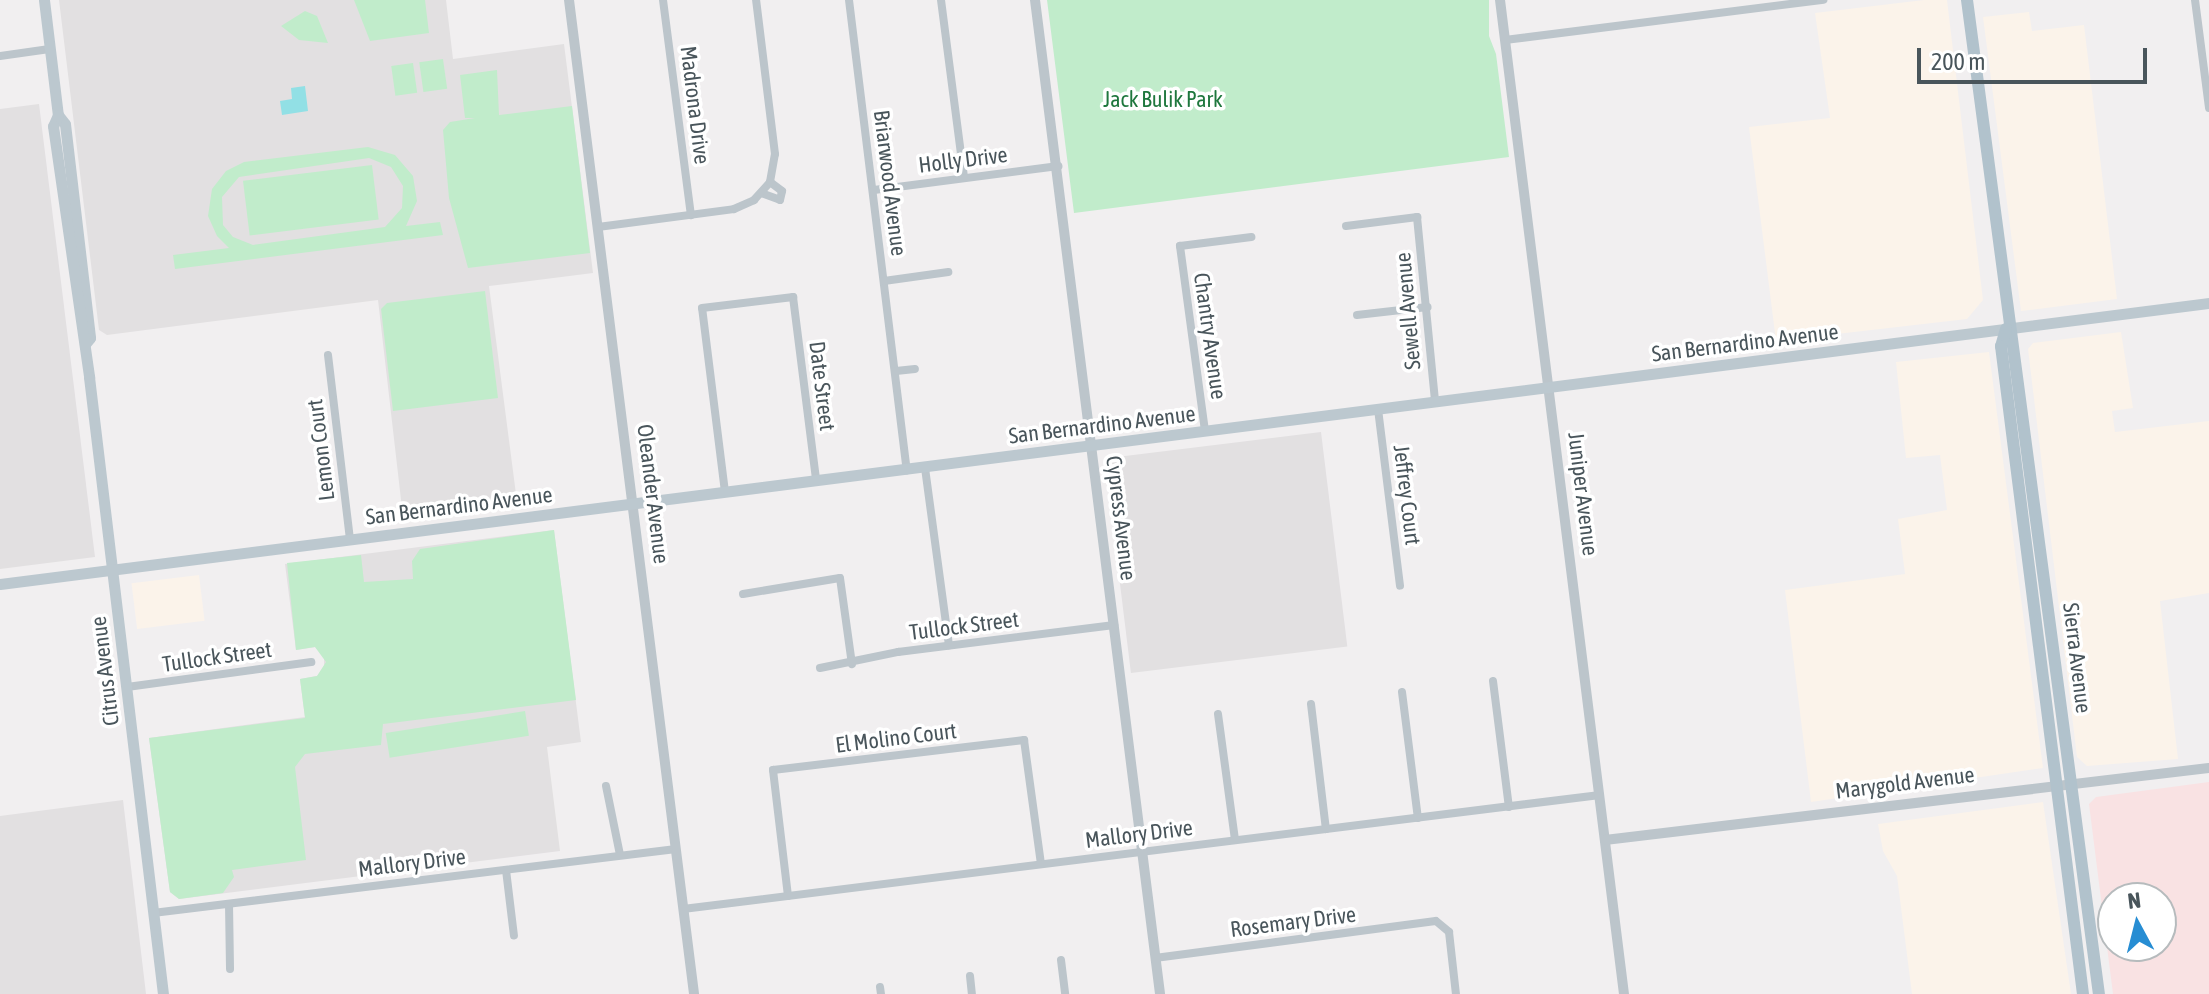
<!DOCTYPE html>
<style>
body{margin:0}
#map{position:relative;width:2209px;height:994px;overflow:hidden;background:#f1eff0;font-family:"Asap Condensed",sans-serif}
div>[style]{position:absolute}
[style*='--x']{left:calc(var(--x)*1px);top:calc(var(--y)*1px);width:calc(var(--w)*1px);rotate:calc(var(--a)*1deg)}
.commercial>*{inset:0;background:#fbf3ea;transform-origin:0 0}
.education>*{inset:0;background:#e2e0e1;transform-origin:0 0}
.medical>*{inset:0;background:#f9e2e3}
.green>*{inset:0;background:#c1eccb;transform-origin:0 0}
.water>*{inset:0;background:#92e0e5}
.minor>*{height:8px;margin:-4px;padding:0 4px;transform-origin:4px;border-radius:4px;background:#bcc5cb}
.tertiary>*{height:10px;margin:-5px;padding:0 5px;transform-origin:5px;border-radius:5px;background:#bcc5cb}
.secondary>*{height:11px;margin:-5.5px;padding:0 5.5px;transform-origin:5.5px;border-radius:5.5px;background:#bcc8cf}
.primary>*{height:12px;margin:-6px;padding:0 6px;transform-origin:6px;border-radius:6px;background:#b1c2cc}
span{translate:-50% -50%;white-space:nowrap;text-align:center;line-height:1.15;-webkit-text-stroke:7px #fff;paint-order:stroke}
.park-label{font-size:22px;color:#1e773d}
.street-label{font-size:22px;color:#49555b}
.north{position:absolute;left:2097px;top:882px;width:80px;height:80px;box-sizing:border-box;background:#fff;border:2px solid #b6bbbd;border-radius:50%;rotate:353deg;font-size:22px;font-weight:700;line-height:32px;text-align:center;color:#49555b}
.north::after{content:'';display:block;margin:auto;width:28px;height:36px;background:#278dd3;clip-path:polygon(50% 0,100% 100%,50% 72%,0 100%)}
.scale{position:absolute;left:1917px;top:48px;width:230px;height:36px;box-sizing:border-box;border:4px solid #49555b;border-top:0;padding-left:10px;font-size:24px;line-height:28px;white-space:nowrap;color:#49555b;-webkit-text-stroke:6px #fff;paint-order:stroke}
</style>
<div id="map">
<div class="commercial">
<i style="clip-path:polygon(1924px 0,1947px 0,1983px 300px,1967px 319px,1776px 341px,1749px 127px,1830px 118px,1815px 13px)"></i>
<i style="clip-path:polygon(2029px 12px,2032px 31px,2084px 25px,2117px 299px,2021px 311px,1983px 17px)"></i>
<i style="clip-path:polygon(2121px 332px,2133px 408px,2112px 411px,2115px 432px,2209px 421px,2209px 593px,2160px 601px,2178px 759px,2087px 766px,2077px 757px,2028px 349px,2033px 343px)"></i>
<i style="clip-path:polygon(1989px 352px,2043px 768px,1811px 802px,1785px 590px,1905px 574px,1898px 519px,1947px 510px,1940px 455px,1906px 458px,1896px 362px)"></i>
<i style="left:199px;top:575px;width:46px;height:68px;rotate:83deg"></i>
<i style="clip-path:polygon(2043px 802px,2071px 994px,1912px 994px,1897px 876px,1883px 851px,1878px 824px)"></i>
</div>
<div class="education">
<i style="clip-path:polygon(59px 0,446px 0,453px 59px,564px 44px,593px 273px,489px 286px,517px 502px,403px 517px,378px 300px,107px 335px,99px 330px)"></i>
<i style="clip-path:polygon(39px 104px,95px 557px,0 569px,0 109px)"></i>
<i style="left:1321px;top:432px;width:216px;height:218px;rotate:83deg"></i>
<i style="clip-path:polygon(554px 530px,581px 742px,547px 747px,560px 851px,179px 899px,170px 892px,149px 738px,305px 717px,300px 679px,317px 676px,324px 668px,324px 656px,315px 647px,296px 650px,285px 564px)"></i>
<i style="clip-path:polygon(123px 800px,146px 994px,0 994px,0 816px)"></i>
</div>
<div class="medical">
<i style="clip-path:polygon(evenodd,2209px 782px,2209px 994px,2113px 994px,2089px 804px,2096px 797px,2209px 782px,2113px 898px,2161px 898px,2161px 946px,2113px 946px,2113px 898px)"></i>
</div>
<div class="green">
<i style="clip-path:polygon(354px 0,425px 0,429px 33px,370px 41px)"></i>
<i style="clip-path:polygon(1047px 0,1489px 0,1489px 36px,1496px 54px,1509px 157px,1074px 213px)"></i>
<i style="clip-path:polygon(305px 11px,317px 16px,328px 43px,299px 40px,281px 26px)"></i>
<i style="left:443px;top:59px;width:30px;height:24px;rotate:82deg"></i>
<i style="left:413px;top:63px;width:30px;height:22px;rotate:82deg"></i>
<i style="clip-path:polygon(497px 70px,499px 115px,572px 106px,590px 253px,468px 268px,449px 198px,443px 130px,450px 122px,475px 118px,465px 118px,460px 75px)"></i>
<i style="clip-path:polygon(evenodd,368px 147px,395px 155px,413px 176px,417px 201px,406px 226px,440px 222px,443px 235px,175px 269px,173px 255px,229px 248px,217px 236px,208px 216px,212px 189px,226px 171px,244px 162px,368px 147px,369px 158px,391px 167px,403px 186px,402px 208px,385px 227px,253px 245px,233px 237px,223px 225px,222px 197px,239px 177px,369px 158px)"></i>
<i style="left:372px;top:165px;width:55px;height:130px;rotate:83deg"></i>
<i style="clip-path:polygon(485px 291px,498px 398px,393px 411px,381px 309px,387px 303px)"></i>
<i style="clip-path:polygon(554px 530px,576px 700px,383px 724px,381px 745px,305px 754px,295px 767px,306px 860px,232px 870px,234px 877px,223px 893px,179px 899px,170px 892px,149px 738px,305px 718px,300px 679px,317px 676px,326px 662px,315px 647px,296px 650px,287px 563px,361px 555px,364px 582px,413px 579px,412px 561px,420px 549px)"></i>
<i style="left:525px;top:711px;width:25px;height:141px;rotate:81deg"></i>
</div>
<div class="water">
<i style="clip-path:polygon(305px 86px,308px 111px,282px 115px,280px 101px,292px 99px,291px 88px)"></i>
</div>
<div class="minor">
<i style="--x:663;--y:0;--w:217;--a:82.6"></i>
<i style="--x:849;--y:0;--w:474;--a:83"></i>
<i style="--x:941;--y:0;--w:179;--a:82.6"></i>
<i style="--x:2195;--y:0;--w:109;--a:82.6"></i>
<i style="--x:1505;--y:40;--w:321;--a:-7.2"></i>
<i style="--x:0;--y:56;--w:50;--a:-8"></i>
<i style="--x:874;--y:190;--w:186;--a:-7.4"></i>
<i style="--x:761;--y:193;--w:20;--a:20"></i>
<i style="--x:780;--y:200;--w:9;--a:-77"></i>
<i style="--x:782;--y:191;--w:15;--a:-143"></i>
<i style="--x:1346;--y:226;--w:72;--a:-7.2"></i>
<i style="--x:1417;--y:217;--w:186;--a:84.4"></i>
<i style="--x:598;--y:227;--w:137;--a:-7.5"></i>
<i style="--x:734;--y:209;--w:22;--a:-24"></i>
<i style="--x:754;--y:200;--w:24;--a:-48"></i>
<i style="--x:770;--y:182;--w:28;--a:-80"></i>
<i style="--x:775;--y:154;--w:155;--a:-97"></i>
<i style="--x:884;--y:281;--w:65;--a:-8"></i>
<i style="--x:1357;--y:315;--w:71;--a:-6.4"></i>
<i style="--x:328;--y:355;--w:186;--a:83.2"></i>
<i style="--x:896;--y:371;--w:19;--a:-6"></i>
<i style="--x:1378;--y:409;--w:178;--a:82.9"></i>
<i style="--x:1205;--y:431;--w:187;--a:-97.7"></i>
<i style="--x:1180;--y:246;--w:72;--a:-7.2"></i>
<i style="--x:925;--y:468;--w:179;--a:82.3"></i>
<i style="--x:725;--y:492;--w:185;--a:-97.1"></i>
<i style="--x:702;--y:308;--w:92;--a:-6.9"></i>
<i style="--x:793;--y:297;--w:184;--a:82.8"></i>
<i style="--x:743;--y:594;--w:98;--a:-9.4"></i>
<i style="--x:840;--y:578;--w:87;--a:82.1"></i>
<i style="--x:820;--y:668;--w:80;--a:-11.6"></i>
<i style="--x:898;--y:652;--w:218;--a:-7.1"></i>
<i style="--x:1493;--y:681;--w:127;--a:82.8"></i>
<i style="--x:127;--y:687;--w:186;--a:-7.7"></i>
<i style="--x:1402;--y:692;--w:127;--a:82.8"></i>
<i style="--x:1311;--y:704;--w:126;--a:83.2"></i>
<i style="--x:1218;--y:714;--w:127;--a:82.3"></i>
<i style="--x:606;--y:786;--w:70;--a:78.5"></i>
<i style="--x:506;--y:870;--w:66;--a:83.1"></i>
<i style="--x:788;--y:896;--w:127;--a:-96.8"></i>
<i style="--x:773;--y:770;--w:253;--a:-6.8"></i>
<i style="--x:1024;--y:740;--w:125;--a:82.2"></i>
<i style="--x:229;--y:904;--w:65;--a:89.1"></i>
<i style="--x:683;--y:909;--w:924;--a:-7.09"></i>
<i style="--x:153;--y:913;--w:527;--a:-6.98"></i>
<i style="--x:1155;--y:958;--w:283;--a:-7.5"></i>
<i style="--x:1436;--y:921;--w:17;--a:40"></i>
<i style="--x:1449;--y:932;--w:62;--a:83.6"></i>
<i style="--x:1061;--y:960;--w:34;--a:83"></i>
<i style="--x:970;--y:976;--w:18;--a:84"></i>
<i style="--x:880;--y:987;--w:7;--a:82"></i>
</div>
<div class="tertiary">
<i style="--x:569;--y:0;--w:1002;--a:82.83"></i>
<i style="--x:1035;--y:0;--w:1002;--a:82.83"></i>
<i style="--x:1500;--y:0;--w:1002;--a:82.89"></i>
<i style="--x:1605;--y:840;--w:608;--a:-6.8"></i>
</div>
<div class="secondary">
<i style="--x:44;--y:0;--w:116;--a:83.1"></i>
<i style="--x:58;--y:115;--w:11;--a:52"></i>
<i style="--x:65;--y:124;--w:215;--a:83.3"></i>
<i style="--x:90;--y:338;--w:8;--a:130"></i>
<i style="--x:58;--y:115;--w:12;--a:114"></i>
<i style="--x:53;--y:126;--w:254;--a:81.8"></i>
<i style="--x:89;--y:377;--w:621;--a:83.16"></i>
<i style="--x:0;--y:584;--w:2227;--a:-7.25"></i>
</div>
<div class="primary">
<i style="--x:1967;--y:0;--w:1003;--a:82.44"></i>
<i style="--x:2006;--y:329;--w:18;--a:106"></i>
<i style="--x:2001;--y:346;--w:653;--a:82.79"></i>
</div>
<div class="park-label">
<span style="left:1163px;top:100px">Jack Bulik Park</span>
</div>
<div class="street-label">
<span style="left:695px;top:105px;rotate:83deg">Madrona Drive</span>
<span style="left:963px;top:160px;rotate:-7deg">Holly Drive</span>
<span style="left:890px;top:183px;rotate:83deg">Briarwood Avenue</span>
<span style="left:1408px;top:311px;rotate:-95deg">Sewell Avenue</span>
<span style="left:1210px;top:336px;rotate:82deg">Chantry Avenue</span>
<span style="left:1745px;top:343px;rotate:-7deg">San Bernardino Avenue</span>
<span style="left:822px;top:386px;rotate:83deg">Date Street</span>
<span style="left:1102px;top:425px;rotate:-7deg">San Bernardino Avenue</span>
<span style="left:321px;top:450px;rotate:-97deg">Lemon Court</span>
<span style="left:653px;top:494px;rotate:83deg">Oleander Avenue</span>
<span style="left:1583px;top:494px;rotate:83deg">Juniper Avenue</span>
<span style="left:1407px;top:495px;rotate:83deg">Jeffrey Court</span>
<span style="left:459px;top:506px;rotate:-7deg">San Bernardino Avenue</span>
<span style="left:1121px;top:518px;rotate:83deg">Cypress Avenue</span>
<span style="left:964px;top:626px;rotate:-7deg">Tullock Street</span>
<span style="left:217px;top:657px;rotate:-8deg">Tullock Street</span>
<span style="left:2077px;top:658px;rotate:83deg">Sierra Avenue</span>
<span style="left:105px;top:671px;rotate:-97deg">Citrus Avenue</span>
<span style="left:896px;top:738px;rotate:-7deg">El Molino Court</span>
<span style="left:1905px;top:783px;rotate:-7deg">Marygold Avenue</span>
<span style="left:1139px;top:834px;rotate:-7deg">Mallory Drive</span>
<span style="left:412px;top:863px;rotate:-7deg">Mallory Drive</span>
<span style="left:1293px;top:922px;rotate:-7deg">Rosemary Drive</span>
</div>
<div class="north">N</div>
<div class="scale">200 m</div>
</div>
